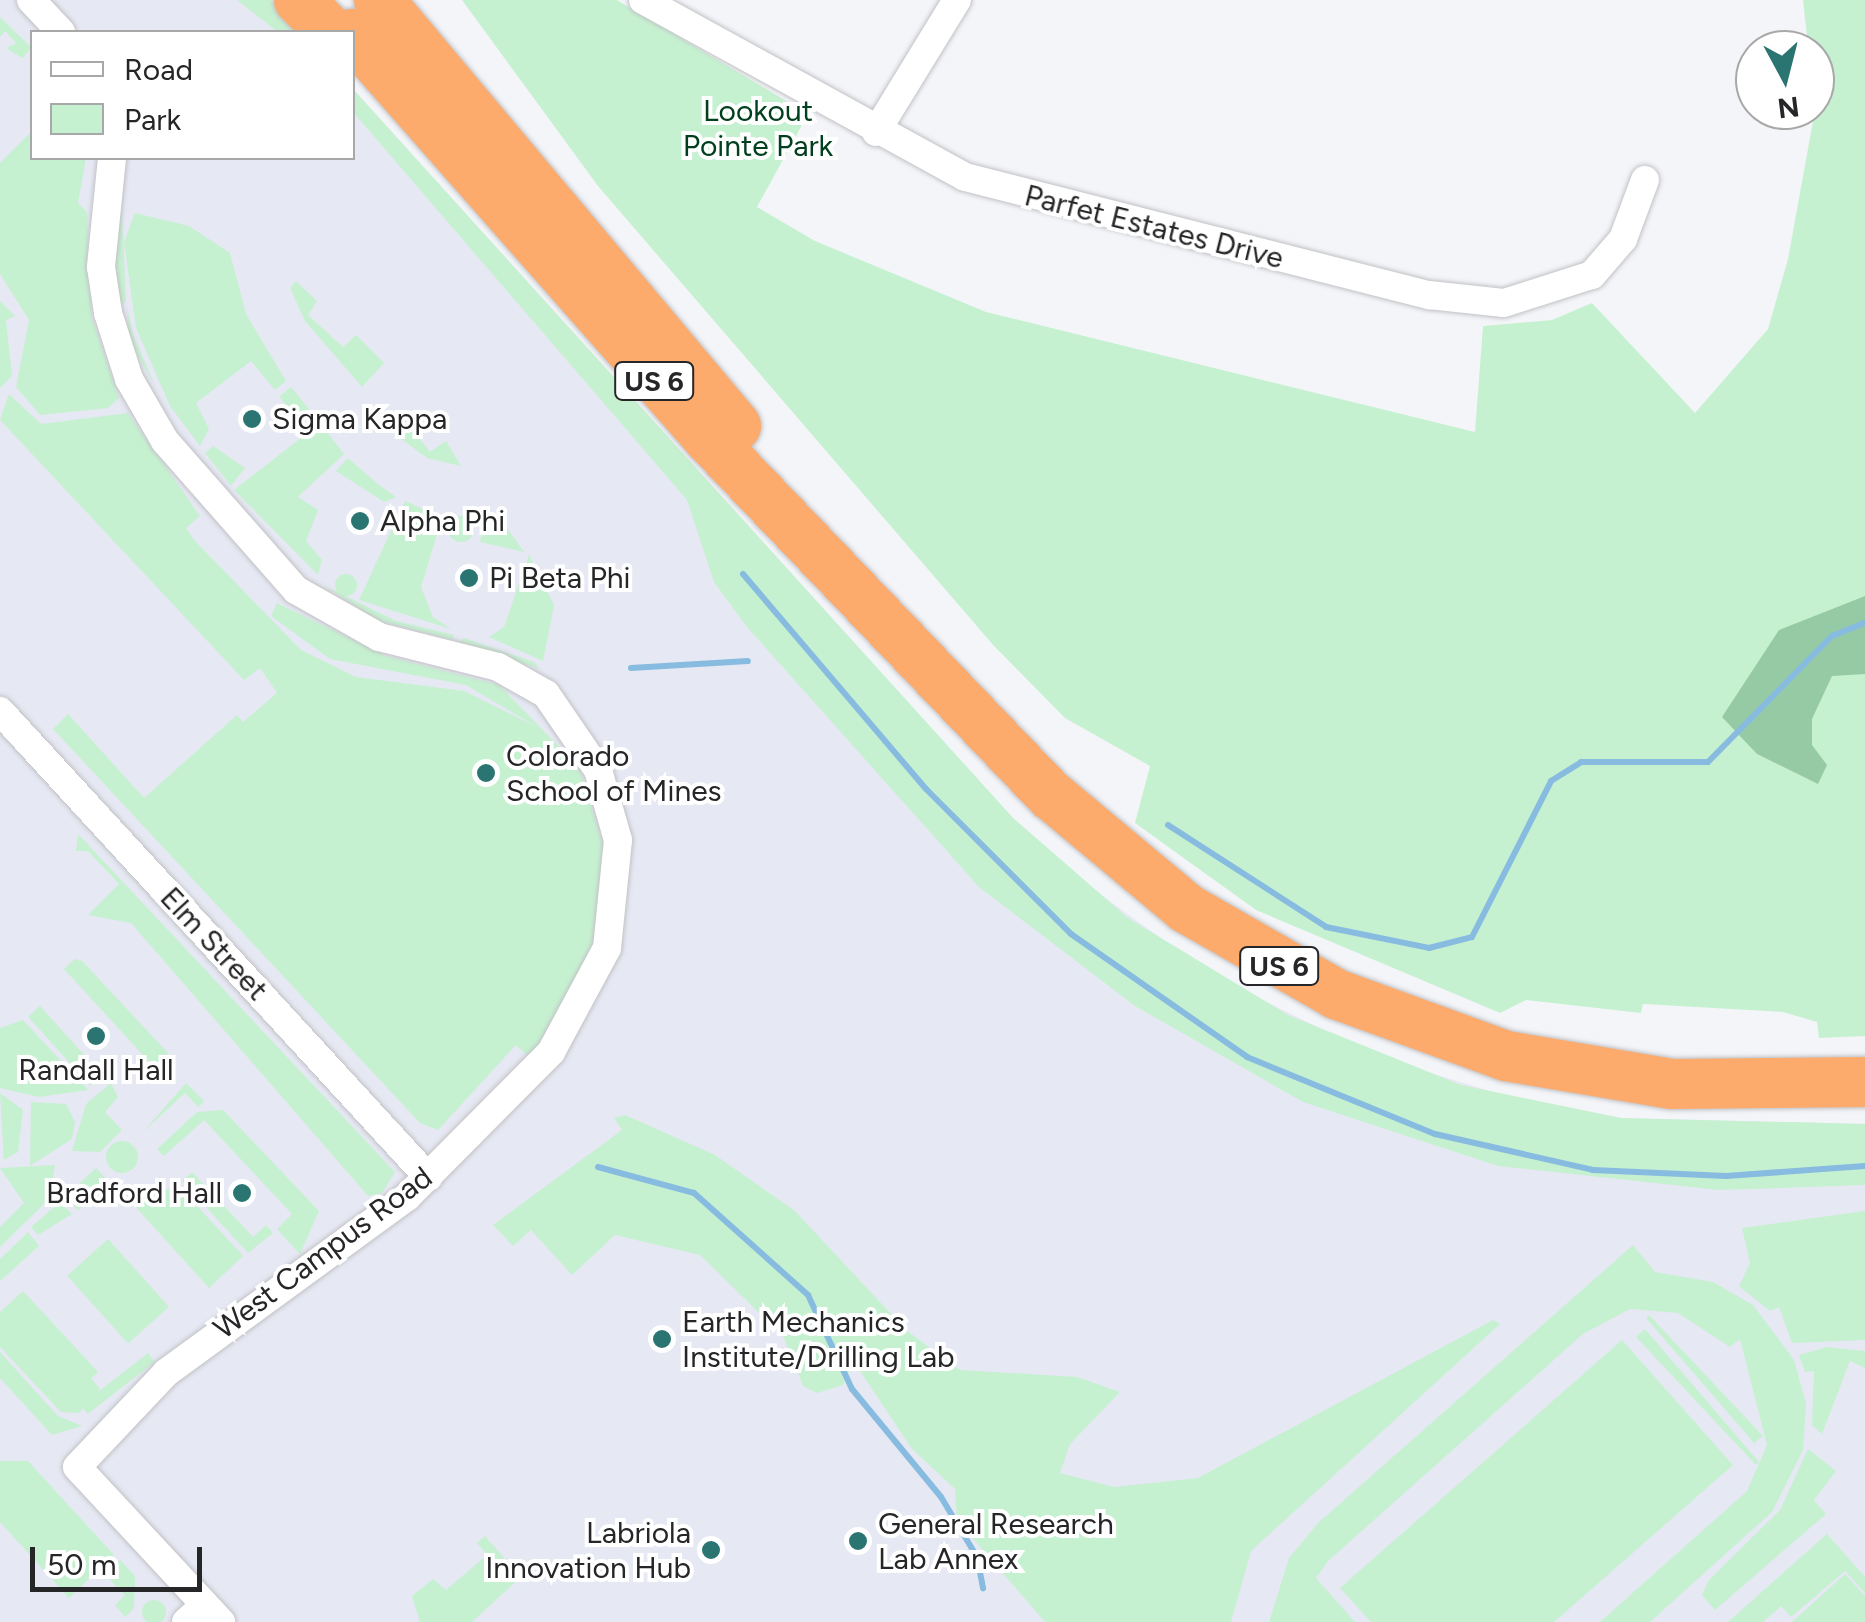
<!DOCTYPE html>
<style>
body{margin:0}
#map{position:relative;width:1865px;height:1622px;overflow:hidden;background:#f4f5f9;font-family:Figtree,sans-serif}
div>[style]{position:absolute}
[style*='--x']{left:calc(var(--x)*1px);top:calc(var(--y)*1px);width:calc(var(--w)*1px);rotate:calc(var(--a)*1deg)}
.built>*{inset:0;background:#e6e8f3}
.green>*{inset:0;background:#c6f1d1;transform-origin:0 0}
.round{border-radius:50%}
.forest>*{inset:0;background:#96caa4}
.stream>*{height:6px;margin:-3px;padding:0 3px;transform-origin:3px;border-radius:3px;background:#87bce0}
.roads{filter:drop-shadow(0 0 2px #c1c2c5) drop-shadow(0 0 2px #c1c2c5)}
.street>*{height:28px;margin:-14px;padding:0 14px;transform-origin:14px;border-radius:14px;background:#fff}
.highway>*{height:50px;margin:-25px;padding:0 25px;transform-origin:25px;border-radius:25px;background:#fdab6c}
.dots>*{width:28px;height:28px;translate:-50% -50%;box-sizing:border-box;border:5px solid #fff;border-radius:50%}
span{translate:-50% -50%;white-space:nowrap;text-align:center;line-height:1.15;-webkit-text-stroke:8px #fff;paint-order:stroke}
.shield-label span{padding:2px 8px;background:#fff;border:2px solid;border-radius:8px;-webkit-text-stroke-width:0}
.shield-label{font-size:28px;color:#262628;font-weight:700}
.park-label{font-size:30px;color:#00401e}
.street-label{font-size:30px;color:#262628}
.poi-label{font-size:30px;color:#262628}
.left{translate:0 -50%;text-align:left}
.right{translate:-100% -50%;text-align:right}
.legend{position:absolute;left:30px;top:30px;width:325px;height:130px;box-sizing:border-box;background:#fff;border:2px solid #a8a8a9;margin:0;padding:12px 18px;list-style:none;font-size:30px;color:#262628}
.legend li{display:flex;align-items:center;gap:20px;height:50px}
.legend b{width:50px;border:2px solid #a8a8a9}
.north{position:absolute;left:1735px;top:30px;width:100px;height:100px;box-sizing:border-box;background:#fff;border:2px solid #a8a8a9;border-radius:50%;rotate:173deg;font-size:28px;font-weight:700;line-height:40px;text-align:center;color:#262628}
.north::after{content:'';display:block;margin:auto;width:35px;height:45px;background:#2a7472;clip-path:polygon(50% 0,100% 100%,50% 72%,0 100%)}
.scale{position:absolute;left:30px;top:1547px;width:172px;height:45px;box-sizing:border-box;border:5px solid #262628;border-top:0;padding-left:12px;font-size:30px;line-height:35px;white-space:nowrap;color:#262628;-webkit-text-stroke:8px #fff;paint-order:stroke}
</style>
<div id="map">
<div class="built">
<i style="clip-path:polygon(0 0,271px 0,301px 32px,32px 32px,32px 158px,352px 158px,353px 89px,1013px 818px,1067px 870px,1210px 974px,1378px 1057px,1503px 1095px,1621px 1118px,1865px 1124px,1865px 1622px,0 1622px)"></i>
</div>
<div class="green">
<i style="clip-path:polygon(237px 0,270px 0,300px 32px,278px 32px)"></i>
<i style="clip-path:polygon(462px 0,617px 0,808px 114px,757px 207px,815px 241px,986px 312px,1475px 432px,1483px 326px,1552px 320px,1592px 303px,1695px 413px,1768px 329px,1788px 259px,1815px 110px,1803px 0,1865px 0,1865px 1036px,1819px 1038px,1817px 1022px,1783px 1012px,1643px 1004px,1641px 1013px,1526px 1000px,1500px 1013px,1256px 910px,1135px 823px,1150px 766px,1065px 718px,994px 646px,598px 186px)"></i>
<i style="clip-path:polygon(0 17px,32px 48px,22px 58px,6px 48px,16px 43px,5px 31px,0 37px)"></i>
<i style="clip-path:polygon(353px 89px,1013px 818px,1128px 918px,1288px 1015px,1461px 1085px,1621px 1118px,1865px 1124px,1865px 1185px,1719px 1190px,1498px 1166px,1303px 1102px,1135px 1006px,979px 887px,747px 627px,714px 582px,687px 500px,353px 112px)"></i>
<i style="clip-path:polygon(32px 131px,32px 158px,86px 158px,78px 203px,87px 212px,92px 318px,119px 398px,108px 408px,40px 415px,16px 387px,29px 320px,0 274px,0 163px)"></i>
<i style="clip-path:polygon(122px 210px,126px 302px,120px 304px,114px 248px)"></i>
<i style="clip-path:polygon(135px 213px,189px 226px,230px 253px,246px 314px,286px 381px,275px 390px,251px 361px,196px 403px,209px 429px,200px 446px,170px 406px,136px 328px,124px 242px)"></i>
<i style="clip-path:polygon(296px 281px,317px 301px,308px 315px,343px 347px,356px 335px,384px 363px,362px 387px,305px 321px,290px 288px)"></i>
<i style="clip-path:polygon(0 301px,15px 316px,6px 320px,12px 376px,0 388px)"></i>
<i style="clip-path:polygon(127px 307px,133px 334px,155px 386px,129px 340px)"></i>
<i style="left:291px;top:387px;width:40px;height:15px;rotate:51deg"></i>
<i style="clip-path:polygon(9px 394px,41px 424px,128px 413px,200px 516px,186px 528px,194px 540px,301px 650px,356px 677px,464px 691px,537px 727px,466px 685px,330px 659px,271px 616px,277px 603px,386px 656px,499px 685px,579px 767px,604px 848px,596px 946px,549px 1035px,528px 1056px,516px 1045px,438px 1130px,420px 1123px,53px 729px,68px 714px,144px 798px,237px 715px,243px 722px,277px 693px,260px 668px,244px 680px,0 420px)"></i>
<i style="clip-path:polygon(402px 416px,430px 452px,446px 441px,461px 466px,427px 458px,392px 432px)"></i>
<i style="clip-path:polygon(320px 423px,344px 454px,298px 497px,318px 510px,306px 541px,322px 560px,318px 575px,234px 490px)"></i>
<i style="clip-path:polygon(213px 446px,245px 468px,231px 486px,205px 453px)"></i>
<i style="clip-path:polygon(348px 458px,379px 485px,396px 497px,384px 502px,336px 471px)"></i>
<i style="clip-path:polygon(405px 501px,442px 518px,421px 587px,433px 617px,451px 629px,359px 600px)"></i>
<i class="round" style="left:448px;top:516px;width:26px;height:26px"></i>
<i style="clip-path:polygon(484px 524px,507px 528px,524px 552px,480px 542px)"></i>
<i style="clip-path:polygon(529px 555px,554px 605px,543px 661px,489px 637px,504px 627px)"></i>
<i class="round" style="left:335px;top:574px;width:22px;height:22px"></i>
<i style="clip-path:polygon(323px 585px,396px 621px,454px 635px,453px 640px,377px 620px)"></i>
<i style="clip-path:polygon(464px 638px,534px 662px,539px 669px,459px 642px)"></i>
<i style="clip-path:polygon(78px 834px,395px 1172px,382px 1193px,368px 1196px,131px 923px,88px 915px,119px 884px,88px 851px,76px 851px)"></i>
<i style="clip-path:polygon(75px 959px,82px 961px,168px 1053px,153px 1066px,64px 969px)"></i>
<i style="left:40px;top:1006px;width:93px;height:16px;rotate:48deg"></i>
<i style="clip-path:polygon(23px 1020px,88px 1090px,39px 1097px,0 1088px,0 1028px)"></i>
<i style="clip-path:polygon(111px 1083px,118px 1097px,105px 1112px,122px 1130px,100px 1152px,72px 1151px,86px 1104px)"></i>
<i style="clip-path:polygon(186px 1083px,204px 1101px,198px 1107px,185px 1093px,143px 1132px)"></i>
<i style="clip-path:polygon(0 1093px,23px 1110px,18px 1152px,4px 1160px)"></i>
<i style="clip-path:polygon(31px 1102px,66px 1104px,75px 1122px,72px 1139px,30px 1166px)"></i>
<i style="clip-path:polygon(223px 1110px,319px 1211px,300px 1254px,277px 1229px,292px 1214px,204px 1120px,164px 1156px,157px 1149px,197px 1112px)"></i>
<i style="clip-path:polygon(625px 1115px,715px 1155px,795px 1211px,906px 1330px,960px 1370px,1077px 1377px,1120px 1392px,1070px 1444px,1060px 1473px,1114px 1487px,1198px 1478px,1493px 1320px,1500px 1324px,1251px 1551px,1231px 1622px,1045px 1622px,957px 1520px,955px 1489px,912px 1449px,860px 1371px,852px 1365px,843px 1385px,817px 1393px,803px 1386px,783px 1336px,700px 1255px,615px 1235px,572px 1275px,531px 1230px,513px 1246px,493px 1225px,622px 1130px,614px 1118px)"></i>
<i class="round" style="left:106px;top:1141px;width:32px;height:32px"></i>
<i style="clip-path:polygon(55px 1165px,49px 1199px,0 1247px,0 1227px,24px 1203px,0 1168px)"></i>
<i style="left:96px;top:1168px;width:19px;height:42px;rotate:47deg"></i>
<i style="clip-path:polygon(192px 1172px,253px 1237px,266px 1225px,273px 1233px,248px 1253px,182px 1181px)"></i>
<i style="clip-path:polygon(178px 1185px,243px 1256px,209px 1288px,133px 1204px)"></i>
<i style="clip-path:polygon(60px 1202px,72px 1214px,38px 1235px,31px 1227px)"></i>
<i style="clip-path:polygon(1865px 1211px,1865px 1340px,1792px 1343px,1779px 1307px,1770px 1311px,1739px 1286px,1750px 1263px,1742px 1228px)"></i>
<i style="clip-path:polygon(28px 1232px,39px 1246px,0 1281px,0 1259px)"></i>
<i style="left:108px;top:1239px;width:91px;height:55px;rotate:48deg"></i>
<i style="clip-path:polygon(1633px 1245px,1655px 1272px,1713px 1282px,1753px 1305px,1794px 1360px,1806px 1404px,1803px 1450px,1772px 1512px,1650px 1622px,1600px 1622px,1747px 1491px,1767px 1445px,1740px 1339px,1730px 1347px,1678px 1313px,1630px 1309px,1583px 1334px,1328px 1561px,1316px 1578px,1355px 1622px,1269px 1622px,1289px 1558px,1318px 1523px)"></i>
<i style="clip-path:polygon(23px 1291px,98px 1372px,91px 1378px,100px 1389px,79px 1413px,61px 1412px,0 1347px,0 1312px)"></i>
<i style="clip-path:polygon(1649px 1315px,1763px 1436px,1754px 1443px,1646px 1318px)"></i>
<i style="clip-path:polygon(1645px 1329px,1759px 1462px,1756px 1465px,1636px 1337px)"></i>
<i style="clip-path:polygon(1622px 1340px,1733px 1465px,1554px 1622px,1371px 1622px,1340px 1588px)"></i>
<i style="clip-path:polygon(1827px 1347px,1865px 1351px,1865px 1368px,1850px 1361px,1822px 1434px,1812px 1425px,1814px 1371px,1805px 1372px,1799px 1355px)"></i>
<i style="clip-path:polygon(0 1352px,58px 1416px,82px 1426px,52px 1435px,0 1378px)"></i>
<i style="left:148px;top:1353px;width:11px;height:85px;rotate:52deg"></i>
<i style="clip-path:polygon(1808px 1449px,1836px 1471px,1814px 1500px,1826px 1514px,1715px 1610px,1702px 1595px,1709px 1580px,1780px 1510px)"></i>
<i style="clip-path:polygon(0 1461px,28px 1461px,114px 1555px,69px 1598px,0 1522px)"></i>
<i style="clip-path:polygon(1827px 1534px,1865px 1577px,1865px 1593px,1845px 1571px,1791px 1617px,1781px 1606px,1763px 1622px,1728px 1622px)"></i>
<i style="clip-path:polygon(485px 1536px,521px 1577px,472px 1622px,420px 1622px,412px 1596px,433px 1579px,446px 1590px,487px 1555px,477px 1543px)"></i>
<i style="clip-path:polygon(120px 1560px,135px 1576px,134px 1608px,125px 1617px,115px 1605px,125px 1595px,104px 1574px)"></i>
<i style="clip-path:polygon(1845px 1574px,1865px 1596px,1865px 1622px,1792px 1622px)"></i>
<i class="round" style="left:142px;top:1600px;width:24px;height:24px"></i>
</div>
<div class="forest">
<i style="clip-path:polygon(1865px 596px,1865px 674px,1832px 676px,1812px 719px,1812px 745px,1827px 765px,1818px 784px,1757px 754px,1722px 717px,1779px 630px)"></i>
</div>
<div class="stream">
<i style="--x:743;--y:574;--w:282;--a:49.6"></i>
<i style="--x:926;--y:789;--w:205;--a:45"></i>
<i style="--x:1071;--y:934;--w:215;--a:34.9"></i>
<i style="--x:1247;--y:1057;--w:203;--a:22.3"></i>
<i style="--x:1435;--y:1134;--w:162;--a:12.8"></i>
<i style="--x:1593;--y:1170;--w:133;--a:2.6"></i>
<i style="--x:1726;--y:1176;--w:139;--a:-4.1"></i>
<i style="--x:631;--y:668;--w:117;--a:-3.4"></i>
<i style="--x:1168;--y:825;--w:188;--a:32.8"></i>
<i style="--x:1326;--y:927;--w:105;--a:11.5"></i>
<i style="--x:1429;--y:948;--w:44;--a:-14.3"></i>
<i style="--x:1472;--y:937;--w:175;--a:-63.1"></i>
<i style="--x:1551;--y:781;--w:36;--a:-32"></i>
<i style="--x:1581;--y:762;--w:127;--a:0"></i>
<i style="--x:1708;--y:762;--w:177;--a:-45.5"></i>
<i style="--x:1832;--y:636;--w:35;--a:-22"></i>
<i style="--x:598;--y:1167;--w:99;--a:15.2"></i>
<i style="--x:694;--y:1193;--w:153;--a:41.8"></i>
<i style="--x:808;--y:1295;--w:104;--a:64.9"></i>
<i style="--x:852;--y:1389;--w:140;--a:50.5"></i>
<i style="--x:941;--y:1497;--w:70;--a:59"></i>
<i style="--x:977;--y:1557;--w:32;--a:79"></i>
</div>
<div class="roads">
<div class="street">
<i style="--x:31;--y:0;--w:44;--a:46.8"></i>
<i style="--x:643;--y:0;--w:367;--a:28.8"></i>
<i style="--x:965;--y:177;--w:479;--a:14.3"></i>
<i style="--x:1429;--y:295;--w:75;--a:6.1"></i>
<i style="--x:1504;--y:303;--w:92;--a:-17.7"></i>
<i style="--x:1592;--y:275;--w:48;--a:-49.3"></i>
<i style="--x:1623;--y:239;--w:63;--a:-69.6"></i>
<i style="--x:876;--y:132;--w:155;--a:-58.5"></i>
<i style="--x:112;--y:158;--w:110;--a:95.8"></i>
<i style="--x:101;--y:267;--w:47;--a:81.3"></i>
<i style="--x:108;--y:313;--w:69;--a:72.3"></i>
<i style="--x:129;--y:379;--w:72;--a:59.9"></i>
<i style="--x:165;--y:441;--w:198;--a:48.7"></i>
<i style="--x:296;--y:590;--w:95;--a:29.5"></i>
<i style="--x:379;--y:637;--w:123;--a:14.1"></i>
<i style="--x:498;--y:667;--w:55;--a:29.4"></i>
<i style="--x:546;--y:694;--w:92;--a:55.6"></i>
<i style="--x:598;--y:770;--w:73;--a:74.1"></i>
<i style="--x:618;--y:840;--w:109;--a:95.8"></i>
<i style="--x:607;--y:948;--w:118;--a:118.3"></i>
<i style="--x:551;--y:1052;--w:204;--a:134.8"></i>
<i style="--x:407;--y:1197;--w:298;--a:143.9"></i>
<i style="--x:166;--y:1373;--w:129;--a:133.4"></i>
<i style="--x:77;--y:1467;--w:212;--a:47.1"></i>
<i style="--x:0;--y:711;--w:633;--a:47.43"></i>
<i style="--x:186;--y:1622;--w:25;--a:-42"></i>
</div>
<div class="highway">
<i style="--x:299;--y:0;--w:45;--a:45"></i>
<i style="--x:379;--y:0;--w:556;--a:50.04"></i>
<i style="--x:352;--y:34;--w:541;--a:48.6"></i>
<i style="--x:710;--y:440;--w:492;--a:46.2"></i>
<i style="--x:1051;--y:795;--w:176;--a:39.9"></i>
<i style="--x:1186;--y:908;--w:173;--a:29.8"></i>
<i style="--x:1336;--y:994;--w:181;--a:20"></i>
<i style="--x:1506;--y:1056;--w:168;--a:9.6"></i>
<i style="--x:1672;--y:1084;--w:193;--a:-0.6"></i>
</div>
</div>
<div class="dots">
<i style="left:252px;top:419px;background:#2a7472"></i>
<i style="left:360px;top:521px;background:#2a7472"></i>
<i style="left:469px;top:578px;background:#2a7472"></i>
<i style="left:486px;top:773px;background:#2a7472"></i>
<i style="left:96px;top:1036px;background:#2a7472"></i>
<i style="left:242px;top:1193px;background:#2a7472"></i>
<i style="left:662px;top:1339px;background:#2a7472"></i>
<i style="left:858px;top:1541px;background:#2a7472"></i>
<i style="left:711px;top:1550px;background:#2a7472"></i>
</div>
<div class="shield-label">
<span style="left:654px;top:381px">US 6</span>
<span style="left:1279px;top:966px">US 6</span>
</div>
<div class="park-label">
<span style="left:758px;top:128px">Lookout<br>Pointe Park</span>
</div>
<div class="street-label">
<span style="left:1154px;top:227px;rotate:14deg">Parfet Estates Drive</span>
<span style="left:214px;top:944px;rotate:47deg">Elm Street</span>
<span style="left:323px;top:1253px;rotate:-37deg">West Campus Road</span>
</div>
<div class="poi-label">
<span class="left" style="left:272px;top:419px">Sigma Kappa</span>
<span class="left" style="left:380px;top:521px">Alpha Phi</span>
<span class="left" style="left:489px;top:578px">Pi Beta Phi</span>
<span class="left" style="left:506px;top:773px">Colorado<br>School of Mines</span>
<span style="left:96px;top:1070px">Randall Hall</span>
<span class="right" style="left:222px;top:1193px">Bradford Hall</span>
<span class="left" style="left:682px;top:1339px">Earth Mechanics<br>Institute/Drilling Lab</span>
<span class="left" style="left:878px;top:1541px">General Research<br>Lab Annex</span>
<span class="right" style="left:691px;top:1550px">Labriola<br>Innovation Hub</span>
</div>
<ul class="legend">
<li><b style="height:12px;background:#fff"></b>Road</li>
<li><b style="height:28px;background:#c6f1d1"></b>Park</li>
</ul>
<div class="north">N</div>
<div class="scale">50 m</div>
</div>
